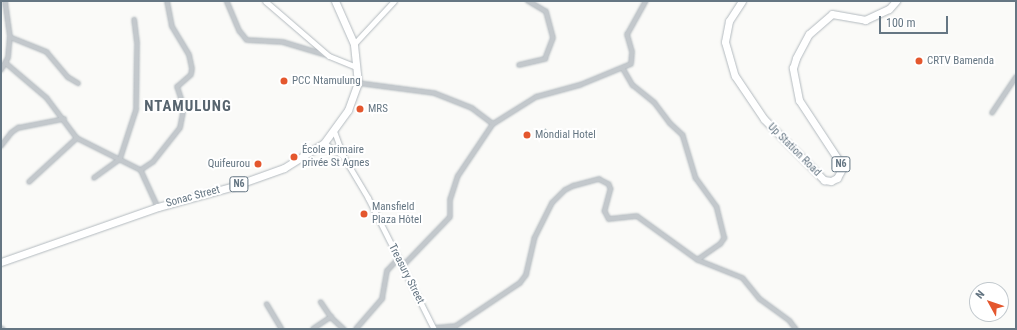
<!DOCTYPE html>
<meta charset="utf-8">
<style>
body{margin:0}
#map{position:relative;width:1017px;height:330px;overflow:hidden;background:#fafaf8;font-family:"Roboto Condensed",sans-serif}
div>[style]{position:absolute}
[style*='--x']{left:calc(var(--x)*1px);top:calc(var(--y)*1px);width:calc(var(--w)*1px);rotate:calc(var(--a)*1deg)}
.water>*{inset:0;background:#bbc7cb}
.roads{filter:drop-shadow(0 0 1px #b3babf) drop-shadow(0 0 1px #b3babf)}
.street>*{height:3.5px;margin:-1.75px;padding:0 1.75px;transform-origin:1.75px;border-radius:1.75px;background:#c3c8cc}
.secondary>*{height:5px;margin:-2.5px;padding:0 2.5px;transform-origin:2.5px;border-radius:2.5px;background:#fff}
.highway>*{height:7px;margin:-3.5px;padding:0 3.5px;transform-origin:3.5px;border-radius:3.5px;background:#fff}
.dots>*{width:11px;height:11px;translate:-50% -50%;box-sizing:border-box;border:2px solid #fff;border-radius:50%}
span{translate:-50% -50%;white-space:nowrap;text-align:center;line-height:1.15;-webkit-text-stroke:4px #fff;paint-order:stroke}
.shield-label span{padding:1px 3px;background:#fff;border:1px solid;border-radius:3px;-webkit-text-stroke-width:0}
.shield-label{font-size:10px;color:#657683;font-weight:700}
.poi-label{font-size:11px;color:#657683}
.left{translate:0 -50%;text-align:left}
.right{translate:-100% -50%;text-align:right}
.street-label{font-size:11px;color:#657683}
.district-label{font-size:15px;color:#57646e;font-weight:700;letter-spacing:1px}
.frame{position:absolute;inset:0;border:2px solid #657683;pointer-events:none}
.north{position:absolute;left:969px;top:282px;width:40px;height:40px;box-sizing:border-box;background:#fff;border:1px solid #c1c8cd;border-radius:50%;rotate:310deg;font-size:11px;font-weight:700;line-height:16px;text-align:center;color:#657683}
.north::after{content:'';display:block;margin:auto;width:14px;height:18px;background:#e4572e;clip-path:polygon(50% 0,100% 100%,50% 72%,0 100%)}
.scale{position:absolute;left:879px;top:16px;width:69px;height:18px;box-sizing:border-box;border:2px solid #657683;border-top:0;padding-left:5px;font-size:12px;line-height:14px;white-space:nowrap;color:#657683;-webkit-text-stroke:3px #fff;paint-order:stroke}
</style>
<div id="map">
<div class="water">
<i style="clip-path:polygon(545px 128px,549px 132px,538px 140px,537px 136px)"></i>
</div>
<div class="roads">
<div class="street">
<i style="--x:227;--y:1;--w:33;--a:67"></i>
<i style="--x:240;--y:31;--w:11;--a:52"></i>
<i style="--x:247;--y:40;--w:36;--a:3"></i>
<i style="--x:283;--y:42;--w:45;--a:16.8"></i>
<i style="--x:10;--y:37;--w:40;--a:22"></i>
<i style="--x:47;--y:52;--w:33;--a:50"></i>
<i style="--x:68;--y:77;--w:12;--a:31"></i>
<i style="--x:6;--y:63;--w:54;--a:40.5"></i>
<i style="--x:47;--y:98;--w:50;--a:53.1"></i>
<i style="--x:77;--y:138;--w:72;--a:26.6"></i>
<i style="--x:141;--y:170;--w:14;--a:-34"></i>
<i style="--x:153;--y:162;--w:43;--a:-51.5"></i>
<i style="--x:180;--y:128;--w:20;--a:-79"></i>
<i style="--x:184;--y:108;--w:22;--a:-108"></i>
<i style="--x:177;--y:87;--w:18;--a:-41"></i>
<i style="--x:191;--y:75;--w:6;--a:-81"></i>
<i style="--x:192;--y:69;--w:14;--a:-102"></i>
<i style="--x:189;--y:55;--w:33;--a:-121"></i>
<i style="--x:172;--y:27;--w:26;--a:-101"></i>
<i style="--x:519;--y:65;--w:27;--a:-13"></i>
<i style="--x:545;--y:59;--w:22;--a:-69"></i>
<i style="--x:553;--y:38;--w:27;--a:-105"></i>
<i style="--x:546;--y:12;--w:21;--a:-149"></i>
<i style="--x:623;--y:68;--w:20;--a:60"></i>
<i style="--x:633;--y:85;--w:28;--a:39"></i>
<i style="--x:655;--y:103;--w:25;--a:53"></i>
<i style="--x:670;--y:123;--w:18;--a:43"></i>
<i style="--x:683;--y:135;--w:45;--a:73.2"></i>
<i style="--x:696;--y:178;--w:36;--a:54"></i>
<i style="--x:717;--y:207;--w:32;--a:76"></i>
<i style="--x:725;--y:238;--w:7;--a:124"></i>
<i style="--x:721;--y:244;--w:28;--a:145"></i>
<i style="--x:1;--y:70;--w:14;--a:-60"></i>
<i style="--x:8;--y:58;--w:21;--a:-85"></i>
<i style="--x:10;--y:37;--w:36;--a:-98"></i>
<i style="--x:358;--y:83;--w:77;--a:7.5"></i>
<i style="--x:434;--y:93;--w:41;--a:21.5"></i>
<i style="--x:472;--y:108;--w:26;--a:37"></i>
<i style="--x:992;--y:113;--w:43;--a:-56.3"></i>
<i style="--x:1;--y:146;--w:16;--a:-52"></i>
<i style="--x:11;--y:133;--w:9;--a:-36"></i>
<i style="--x:18;--y:128;--w:47;--a:-11.1"></i>
<i style="--x:141;--y:170;--w:41;--a:65.3"></i>
<i style="--x:94;--y:178;--w:32;--a:-36"></i>
<i style="--x:120;--y:159;--w:52;--a:-71.9"></i>
<i style="--x:136;--y:110;--w:67;--a:-89.1"></i>
<i style="--x:137;--y:43;--w:23;--a:-97"></i>
<i style="--x:29;--y:182;--w:65;--a:-42.5"></i>
<i style="--x:402;--y:267;--w:69;--a:-46.2"></i>
<i style="--x:450;--y:217;--w:17;--a:-90"></i>
<i style="--x:450;--y:200;--w:25;--a:-72"></i>
<i style="--x:458;--y:176;--w:63;--a:-56.1"></i>
<i style="--x:493;--y:124;--w:51;--a:-32.1"></i>
<i style="--x:536;--y:97;--w:46;--a:-15.3"></i>
<i style="--x:580;--y:85;--w:55;--a:-22.4"></i>
<i style="--x:631;--y:64;--w:12;--a:-85"></i>
<i style="--x:632;--y:52;--w:18;--a:-106"></i>
<i style="--x:627;--y:35;--w:39;--a:-61"></i>
<i style="--x:321;--y:302;--w:18;--a:56"></i>
<i style="--x:267;--y:304;--w:29;--a:59"></i>
<i style="--x:1;--y:328;--w:2;--a:27"></i>
<i style="--x:434;--y:328;--w:22;--a:-5"></i>
<i style="--x:456;--y:326;--w:77;--a:-33.9"></i>
<i style="--x:520;--y:283;--w:10;--a:-53"></i>
<i style="--x:526;--y:275;--w:37;--a:-77"></i>
<i style="--x:534;--y:239;--w:40;--a:-63.4"></i>
<i style="--x:552;--y:203;--w:18;--a:-45"></i>
<i style="--x:565;--y:190;--w:9;--a:-27"></i>
<i style="--x:573;--y:186;--w:27;--a:-15"></i>
<i style="--x:599;--y:179;--w:11;--a:27"></i>
<i style="--x:609;--y:184;--w:5;--a:68"></i>
<i style="--x:611;--y:189;--w:23;--a:105"></i>
<i style="--x:605;--y:211;--w:9;--a:63"></i>
<i style="--x:609;--y:219;--w:28;--a:-6"></i>
<i style="--x:637;--y:216;--w:75;--a:35.8"></i>
<i style="--x:698;--y:260;--w:48;--a:21.8"></i>
<i style="--x:743;--y:278;--w:27;--a:51"></i>
<i style="--x:760;--y:299;--w:37;--a:36"></i>
<i style="--x:790;--y:321;--w:10;--a:53"></i>
<i style="--x:313;--y:329;--w:22;--a:-34"></i>
<i style="--x:331;--y:317;--w:18;--a:43"></i>
<i style="--x:356;--y:329;--w:40;--a:-49"></i>
<i style="--x:382;--y:299;--w:28;--a:-80"></i>
<i style="--x:387;--y:271;--w:16;--a:-47"></i>
</div>
<div class="secondary">
<i style="--x:265;--y:1;--w:84;--a:40.7"></i>
<i style="--x:329;--y:56;--w:29;--a:22"></i>
<i style="--x:354;--y:44;--w:59;--a:-47.1"></i>
<i style="--x:334;--y:131;--w:27;--a:70"></i>
<i style="--x:343;--y:156;--w:49;--a:59.2"></i>
<i style="--x:368;--y:198;--w:147;--a:63.3"></i>
<i style="--x:324;--y:143;--w:22;--a:34"></i>
</div>
<div class="highway">
<i style="--x:742;--y:1;--w:24;--a:123"></i>
<i style="--x:729;--y:21;--w:21;--a:101"></i>
<i style="--x:725;--y:42;--w:35;--a:74"></i>
<i style="--x:735;--y:76;--w:52;--a:56"></i>
<i style="--x:764;--y:119;--w:86;--a:45.5"></i>
<i style="--x:824;--y:180;--w:7;--a:8"></i>
<i style="--x:831;--y:181;--w:7;--a:-27"></i>
<i style="--x:837;--y:178;--w:13;--a:-61"></i>
<i style="--x:843;--y:167;--w:80;--a:-123.3"></i>
<i style="--x:799;--y:100;--w:33;--a:-101"></i>
<i style="--x:793;--y:68;--w:10;--a:-73"></i>
<i style="--x:796;--y:58;--w:27;--a:-62"></i>
<i style="--x:809;--y:34;--w:30;--a:-41"></i>
<i style="--x:832;--y:14;--w:34;--a:10"></i>
<i style="--x:865;--y:20;--w:26;--a:-25"></i>
<i style="--x:889;--y:9;--w:11;--a:-49"></i>
<i style="--x:1;--y:262;--w:166;--a:-19.3"></i>
<i style="--x:158;--y:207;--w:76;--a:-15.3"></i>
<i style="--x:231;--y:187;--w:56;--a:-19.7"></i>
<i style="--x:284;--y:168;--w:47;--a:-32"></i>
<i style="--x:324;--y:143;--w:41;--a:-54"></i>
<i style="--x:348;--y:110;--w:29;--a:-70"></i>
<i style="--x:358;--y:83;--w:39;--a:-96"></i>
<i style="--x:354;--y:44;--w:47;--a:-113.8"></i>
</div>
</div>
<div class="dots">
<i style="left:919px;top:61px;background:#e4572e"></i>
<i style="left:284px;top:81px;background:#e4572e"></i>
<i style="left:360px;top:109px;background:#e4572e"></i>
<i style="left:527px;top:135px;background:#e4572e"></i>
<i style="left:294px;top:157px;background:#e4572e"></i>
<i style="left:258px;top:164px;background:#e4572e"></i>
<i style="left:364px;top:214px;background:#e4572e"></i>
</div>
<div class="shield-label">
<span style="left:841px;top:164px">N6</span>
<span style="left:239px;top:184px">N6</span>
</div>
<div class="poi-label">
<span class="left" style="left:927px;top:61px">CRTV Bamenda</span>
<span class="left" style="left:292px;top:81px">PCC Ntamulung</span>
<span class="left" style="left:368px;top:109px">MRS</span>
<span class="left" style="left:535px;top:135px">Mondial Hotel</span>
<span class="left" style="left:302px;top:157px">École primaire<br>privée St Agnes</span>
<span class="right" style="left:250px;top:164px">Quifeurou</span>
<span class="left" style="left:372px;top:214px">Mansfield<br>Plaza Hôtel</span>
</div>
<div class="street-label">
<span style="left:794px;top:150px;rotate:45deg">Up Station Road</span>
<span style="left:193px;top:197px;rotate:-15deg">Sonac Street</span>
<span style="left:406px;top:274px;rotate:63deg">Treasury Street</span>
</div>
<div class="district-label">
<span style="left:188px;top:107px">NTAMULUNG</span>
</div>
<div class="frame"></div>
<div class="north">N</div>
<div class="scale">100 m</div>
</div>
